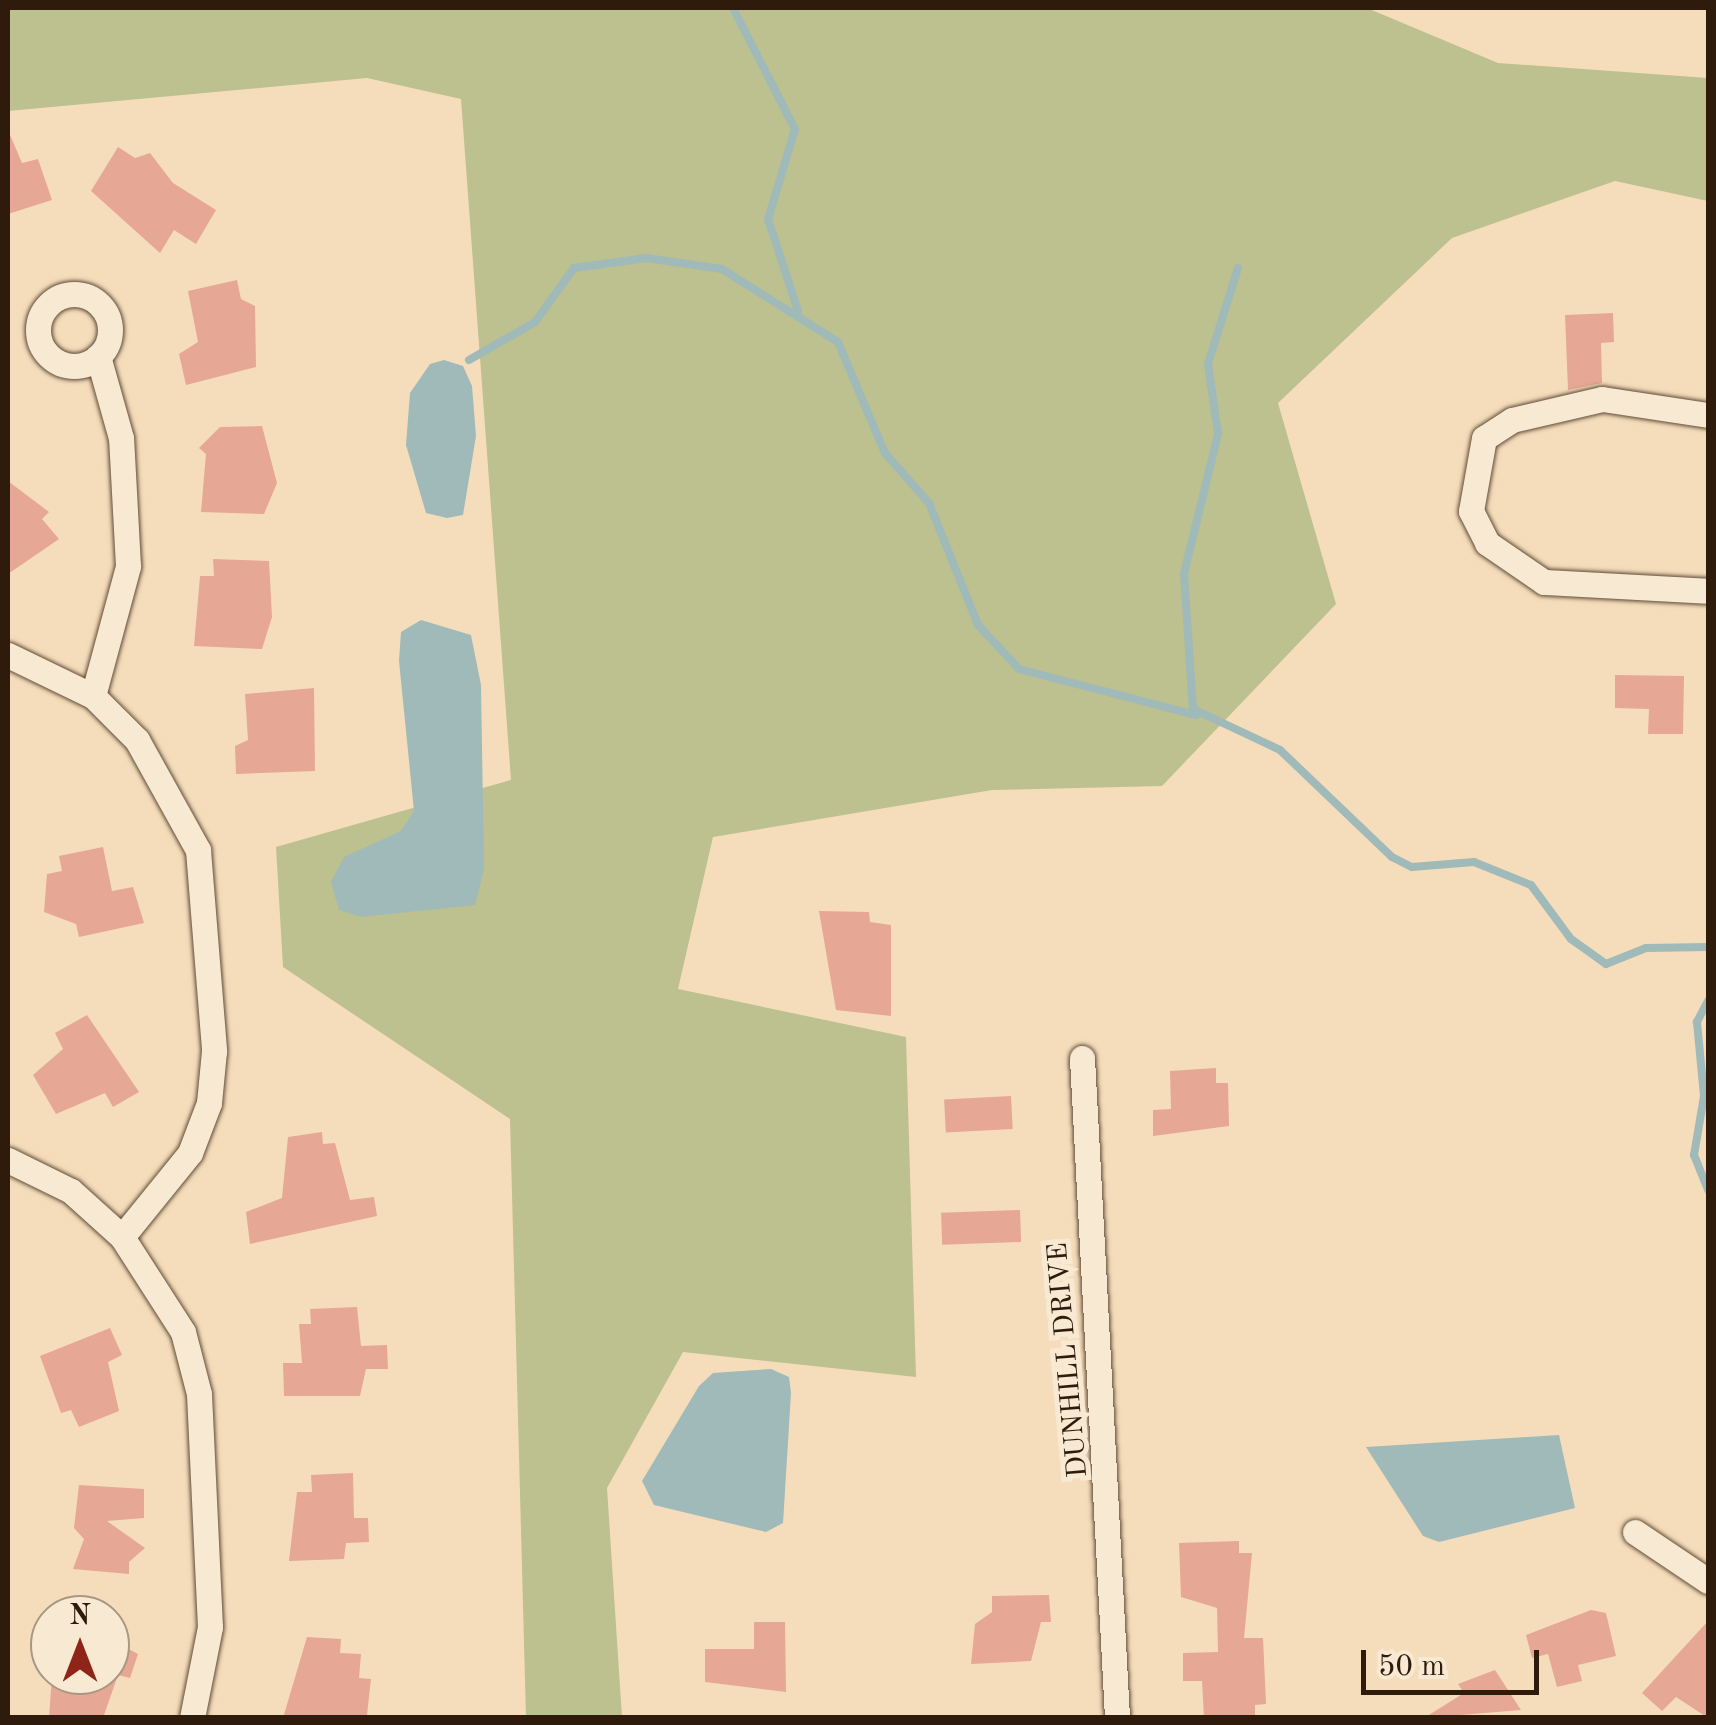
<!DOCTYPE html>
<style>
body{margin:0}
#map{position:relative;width:1716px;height:1725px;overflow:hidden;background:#f5ddbb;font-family:"Old Standard TT",serif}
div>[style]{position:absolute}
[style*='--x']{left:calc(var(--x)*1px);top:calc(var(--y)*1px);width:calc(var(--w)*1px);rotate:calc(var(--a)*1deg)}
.green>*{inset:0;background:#bdc08f}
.water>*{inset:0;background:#9fbab9}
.stream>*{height:8px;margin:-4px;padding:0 4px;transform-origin:4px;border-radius:4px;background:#9fbab9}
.building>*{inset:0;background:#e6a794;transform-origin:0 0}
.roads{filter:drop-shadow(0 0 2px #604c38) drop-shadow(0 0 2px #604c38)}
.minor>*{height:25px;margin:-12.5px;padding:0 12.5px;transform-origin:12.5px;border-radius:12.5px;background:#f8e9d3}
.minor>.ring{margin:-12.5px;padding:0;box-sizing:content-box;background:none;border:25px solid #f8e9d3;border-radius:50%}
span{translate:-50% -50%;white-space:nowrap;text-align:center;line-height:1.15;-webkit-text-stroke:10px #f8e9d3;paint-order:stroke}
.street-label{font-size:28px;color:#2e1b0c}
.frame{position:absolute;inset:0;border:10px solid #2e1b0c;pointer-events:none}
.north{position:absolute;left:30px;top:1595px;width:100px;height:100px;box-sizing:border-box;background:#f8e9d3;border:2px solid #a79783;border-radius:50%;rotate:0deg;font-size:28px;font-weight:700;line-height:40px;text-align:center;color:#2e1b0c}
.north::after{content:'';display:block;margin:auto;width:35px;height:45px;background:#8f2418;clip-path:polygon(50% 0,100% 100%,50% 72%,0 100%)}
.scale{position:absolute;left:1361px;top:1650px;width:178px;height:45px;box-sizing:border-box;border:5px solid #2e1b0c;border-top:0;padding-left:12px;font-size:30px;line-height:35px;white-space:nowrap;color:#2e1b0c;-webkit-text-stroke:8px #f8e9d3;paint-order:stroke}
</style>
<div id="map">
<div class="green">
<i style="clip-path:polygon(8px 8px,1367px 8px,1498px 63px,1708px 78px,1708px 201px,1615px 181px,1452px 238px,1278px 403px,1336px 604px,1162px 786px,992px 790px,713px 837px,678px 989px,906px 1037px,916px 1377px,683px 1352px,607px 1488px,622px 1717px,526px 1717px,510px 1119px,283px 967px,276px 847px,511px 780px,461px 99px,367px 78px,8px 111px)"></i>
</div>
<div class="water">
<i style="clip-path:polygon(444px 360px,463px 366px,472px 386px,476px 436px,463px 515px,447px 518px,426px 513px,406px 445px,410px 393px,430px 364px)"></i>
<i style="clip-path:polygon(421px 620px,471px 635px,481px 685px,484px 869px,475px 905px,361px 917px,339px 910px,331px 882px,344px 857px,401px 831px,414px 811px,399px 661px,401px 632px)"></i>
<i style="clip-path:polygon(771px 1369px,789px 1377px,791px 1393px,783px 1523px,766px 1532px,654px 1505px,642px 1481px,699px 1386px,713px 1373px)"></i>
<i style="clip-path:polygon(1559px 1435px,1575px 1508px,1439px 1542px,1423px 1536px,1366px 1447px)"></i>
</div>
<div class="stream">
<i style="--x:733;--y:8;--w:136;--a:62.9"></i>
<i style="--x:795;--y:129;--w:94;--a:106.7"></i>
<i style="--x:768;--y:219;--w:97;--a:71.9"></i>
<i style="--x:1238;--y:268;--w:101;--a:107.4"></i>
<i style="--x:1208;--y:364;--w:71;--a:81.9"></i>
<i style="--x:1218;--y:434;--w:144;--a:103.7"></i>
<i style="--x:1184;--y:574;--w:135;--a:86.2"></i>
<i style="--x:1193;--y:709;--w:96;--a:25.2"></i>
<i style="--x:1280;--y:750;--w:155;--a:43.7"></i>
<i style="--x:1392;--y:857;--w:22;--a:27"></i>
<i style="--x:1412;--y:867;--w:62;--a:-4.6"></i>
<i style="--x:1474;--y:862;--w:61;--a:22"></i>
<i style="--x:1531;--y:885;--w:67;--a:53.5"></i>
<i style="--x:1571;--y:939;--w:43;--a:35.5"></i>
<i style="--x:1606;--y:964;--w:43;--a:-21.8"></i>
<i style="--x:1646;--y:948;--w:62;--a:-0.9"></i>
<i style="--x:469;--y:360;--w:76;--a:-29.9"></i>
<i style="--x:535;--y:322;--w:67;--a:-54.2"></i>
<i style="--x:574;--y:268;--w:73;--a:-7.9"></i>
<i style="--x:646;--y:258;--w:77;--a:8.2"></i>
<i style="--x:722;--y:269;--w:137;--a:32.2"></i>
<i style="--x:838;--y:342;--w:121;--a:67.1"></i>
<i style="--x:885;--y:453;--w:67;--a:48.7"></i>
<i style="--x:929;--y:503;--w:131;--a:68.1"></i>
<i style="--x:978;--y:625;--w:60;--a:47"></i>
<i style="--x:1019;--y:669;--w:183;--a:14.6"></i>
<i style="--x:1708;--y:1001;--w:24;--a:118"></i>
<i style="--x:1697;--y:1022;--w:74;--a:84.6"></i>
<i style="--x:1704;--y:1096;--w:60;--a:99.6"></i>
<i style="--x:1694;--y:1155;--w:38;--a:68"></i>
</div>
<div class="building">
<i style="clip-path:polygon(8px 130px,22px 163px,38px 159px,52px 200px,8px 214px)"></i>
<i style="clip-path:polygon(118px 147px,135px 158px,150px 153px,173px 183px,216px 210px,196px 244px,174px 230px,160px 253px,91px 191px)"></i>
<i style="clip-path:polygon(237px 280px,241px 299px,255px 306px,256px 367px,186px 385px,179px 354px,198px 342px,188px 291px)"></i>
<i style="clip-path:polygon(1613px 313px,1614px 342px,1601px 343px,1602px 383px,1568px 390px,1565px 315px)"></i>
<i style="clip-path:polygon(262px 426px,277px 483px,264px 514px,201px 512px,206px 454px,199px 448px,220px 427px)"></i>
<i style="clip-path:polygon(8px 481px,49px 512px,42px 519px,59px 539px,8px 574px)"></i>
<i style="clip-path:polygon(213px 559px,269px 561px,272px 617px,262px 649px,194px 646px,200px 576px,214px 576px)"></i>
<i style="clip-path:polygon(1615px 675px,1684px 676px,1683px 734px,1648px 734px,1649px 709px,1615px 708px)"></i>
<i style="clip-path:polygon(314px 688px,315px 771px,236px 774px,235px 746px,248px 740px,245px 694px)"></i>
<i style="clip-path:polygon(103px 847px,112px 891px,133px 887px,144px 923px,79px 937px,76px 924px,44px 912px,47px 874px,62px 871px,59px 856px)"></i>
<i style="clip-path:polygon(819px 911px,869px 912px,870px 922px,891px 925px,891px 1016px,836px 1010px)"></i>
<i style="clip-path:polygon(87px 1015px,139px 1092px,113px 1107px,105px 1093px,56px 1114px,33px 1075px,63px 1049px,55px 1033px)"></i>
<i style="clip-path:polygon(1216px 1068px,1216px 1083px,1228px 1083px,1229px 1126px,1153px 1136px,1153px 1110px,1171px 1109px,1170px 1071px)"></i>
<i style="left:1011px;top:1096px;width:33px;height:67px;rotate:87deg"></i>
<i style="clip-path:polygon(322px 1132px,323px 1144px,335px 1143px,350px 1200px,374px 1197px,377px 1216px,250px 1244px,246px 1212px,282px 1198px,288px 1137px)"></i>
<i style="left:1020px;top:1210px;width:32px;height:79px;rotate:88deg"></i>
<i style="clip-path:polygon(357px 1307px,361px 1346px,387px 1345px,388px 1369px,366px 1369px,360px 1396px,284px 1396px,283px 1363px,302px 1363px,299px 1324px,311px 1324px,310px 1309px)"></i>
<i style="clip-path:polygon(110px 1328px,122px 1355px,108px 1362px,119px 1411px,79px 1427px,71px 1410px,61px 1413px,40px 1356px)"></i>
<i style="clip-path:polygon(353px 1473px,354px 1518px,368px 1518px,369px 1542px,346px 1543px,344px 1559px,289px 1561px,297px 1492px,312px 1492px,311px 1475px)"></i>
<i style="clip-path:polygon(79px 1485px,144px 1489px,144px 1518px,107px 1521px,145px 1548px,129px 1562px,129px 1574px,73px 1569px,84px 1539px,74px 1528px)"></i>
<i style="clip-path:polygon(1239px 1541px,1239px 1553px,1252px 1553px,1244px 1638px,1263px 1638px,1266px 1704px,1255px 1705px,1255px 1718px,1204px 1718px,1202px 1681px,1183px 1681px,1183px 1653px,1218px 1652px,1217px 1608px,1181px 1597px,1179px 1543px)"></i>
<i style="clip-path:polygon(1049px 1595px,1051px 1622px,1041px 1622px,1031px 1661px,971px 1664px,975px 1624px,992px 1612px,992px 1596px)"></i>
<i style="clip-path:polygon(1591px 1610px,1606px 1613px,1616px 1656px,1578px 1665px,1582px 1681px,1557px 1687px,1548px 1654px,1532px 1658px,1526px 1635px)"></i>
<i style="clip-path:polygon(1708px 1621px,1708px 1718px,1676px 1697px,1662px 1711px,1642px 1693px)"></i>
<i style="clip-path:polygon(754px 1622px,785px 1622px,786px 1692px,705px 1682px,705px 1649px,754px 1649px)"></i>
<i style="clip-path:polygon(307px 1637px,341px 1639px,340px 1653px,361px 1654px,359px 1678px,371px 1679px,367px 1715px,283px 1718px)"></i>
<i style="clip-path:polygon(110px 1639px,138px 1654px,130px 1678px,118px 1675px,103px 1718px,49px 1718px,52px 1675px,118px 1675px,110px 1673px)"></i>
<i style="clip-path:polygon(1495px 1670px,1521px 1710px,1424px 1718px,1464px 1693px,1458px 1684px)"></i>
</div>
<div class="roads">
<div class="minor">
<i class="ring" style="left:38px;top:294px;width:47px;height:47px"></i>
<i style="--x:1708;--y:415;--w:107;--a:-171.4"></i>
<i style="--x:1602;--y:399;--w:92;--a:166.9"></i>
<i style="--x:1512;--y:420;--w:33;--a:147"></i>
<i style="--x:1484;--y:438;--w:74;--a:100.1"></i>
<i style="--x:1471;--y:511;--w:36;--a:63"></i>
<i style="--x:1487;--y:543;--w:69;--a:34.4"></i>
<i style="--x:1544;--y:582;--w:164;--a:3.1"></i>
<i style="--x:8;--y:655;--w:94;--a:25.8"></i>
<i style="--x:93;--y:696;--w:62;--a:45"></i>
<i style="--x:137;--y:740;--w:126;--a:61"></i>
<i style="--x:198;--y:850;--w:202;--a:85.4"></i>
<i style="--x:214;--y:1051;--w:52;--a:95.5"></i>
<i style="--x:209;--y:1103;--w:53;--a:110.8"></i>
<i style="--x:190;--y:1153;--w:108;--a:129"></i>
<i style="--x:93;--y:696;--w:135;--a:-74.9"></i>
<i style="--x:128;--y:566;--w:128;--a:-93.1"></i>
<i style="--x:121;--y:438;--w:85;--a:-105.7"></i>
<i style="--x:1082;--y:1058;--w:661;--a:86.96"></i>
<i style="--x:8;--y:1160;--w:70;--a:26.2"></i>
<i style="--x:71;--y:1191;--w:69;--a:42"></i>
<i style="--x:122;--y:1237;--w:113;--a:57.3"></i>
<i style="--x:183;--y:1332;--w:64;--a:75.5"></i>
<i style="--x:199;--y:1394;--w:233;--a:87.3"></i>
<i style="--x:210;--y:1627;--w:93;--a:101.2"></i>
<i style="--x:1635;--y:1532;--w:88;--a:33.9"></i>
</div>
</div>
<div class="street-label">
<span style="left:1069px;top:1360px;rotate:-95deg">DUNHILL DRIVE</span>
</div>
<div class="frame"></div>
<div class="north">N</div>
<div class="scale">50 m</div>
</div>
